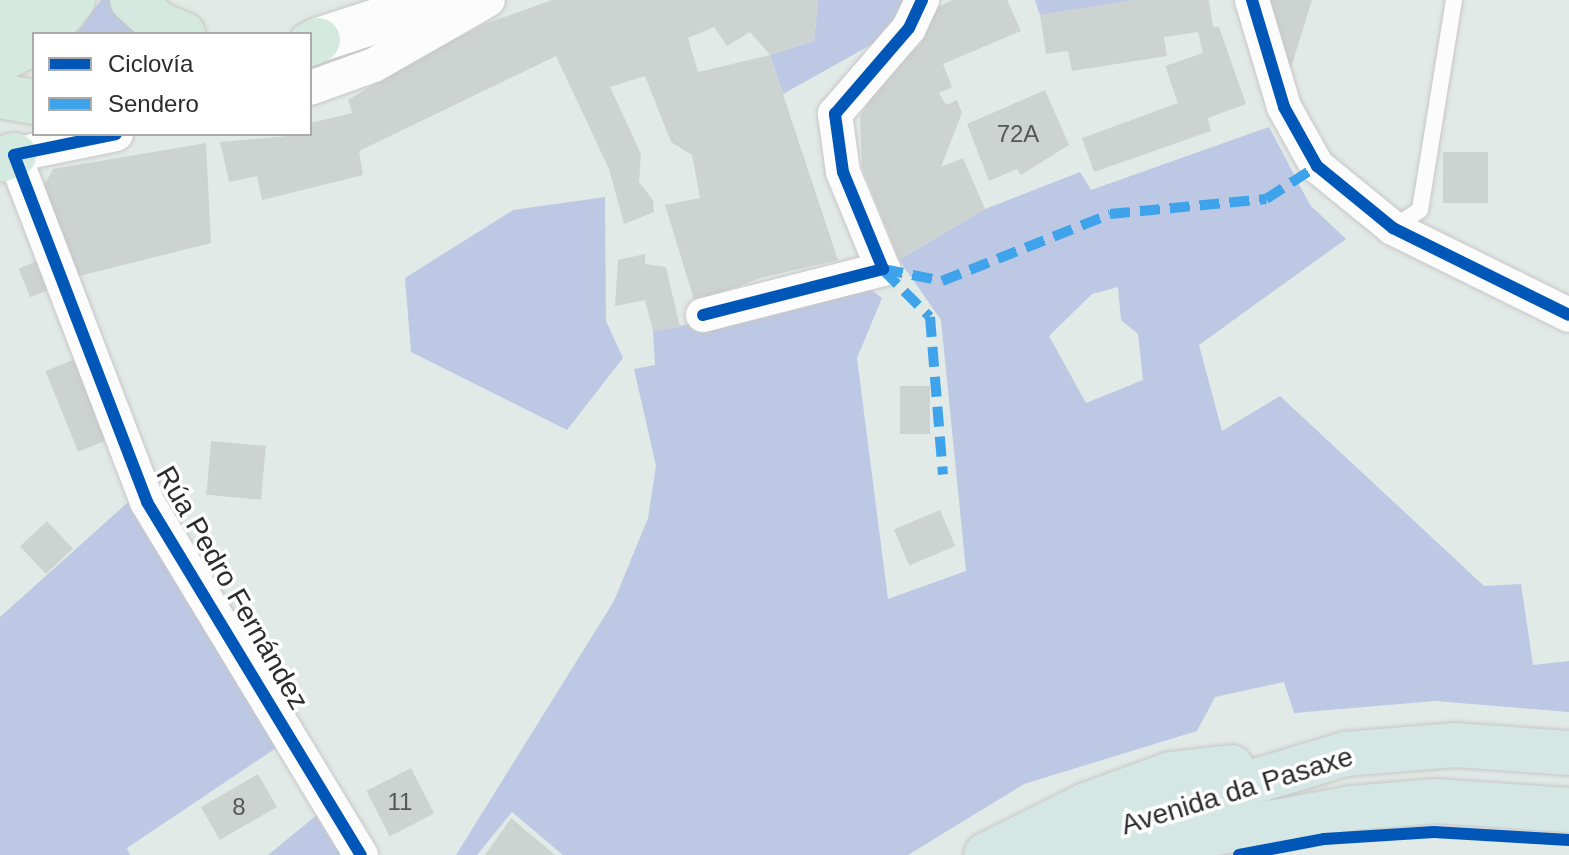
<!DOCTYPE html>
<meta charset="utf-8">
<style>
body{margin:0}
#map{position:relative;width:1569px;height:855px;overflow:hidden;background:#e2eae7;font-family:Helvetica,sans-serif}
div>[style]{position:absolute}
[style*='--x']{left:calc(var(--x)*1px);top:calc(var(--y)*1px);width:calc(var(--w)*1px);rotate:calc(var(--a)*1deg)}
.green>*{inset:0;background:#bcc8e4}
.building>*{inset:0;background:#cdd3d1;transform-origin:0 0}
.roads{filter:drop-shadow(0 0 2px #c7c7c7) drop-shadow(0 0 2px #c7c7c7)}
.lane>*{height:16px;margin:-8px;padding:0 8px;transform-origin:8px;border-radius:8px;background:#fbfcfb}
.street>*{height:34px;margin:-17px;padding:0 17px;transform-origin:17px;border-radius:17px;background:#fbfcfb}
.secondary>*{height:44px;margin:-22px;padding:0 22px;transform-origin:22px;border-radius:22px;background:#fbfcfb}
.primary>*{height:44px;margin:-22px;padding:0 22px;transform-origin:22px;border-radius:22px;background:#d5e7e4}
.highway>*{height:44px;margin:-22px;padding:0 22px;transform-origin:22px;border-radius:22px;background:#d4e9df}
.quiet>*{height:10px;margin-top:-5px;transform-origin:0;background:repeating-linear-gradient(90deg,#3ea3eb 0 20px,transparent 0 30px)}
.cycleway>*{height:12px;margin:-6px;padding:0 6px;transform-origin:6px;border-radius:6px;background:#0057b8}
span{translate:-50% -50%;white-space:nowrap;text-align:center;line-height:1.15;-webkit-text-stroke:7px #fff;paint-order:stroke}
.number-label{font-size:24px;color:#555656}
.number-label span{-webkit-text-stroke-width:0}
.street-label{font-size:28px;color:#2c2c2c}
.legend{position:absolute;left:32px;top:32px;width:280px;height:104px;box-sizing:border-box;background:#fff;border:2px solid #ababab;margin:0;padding:10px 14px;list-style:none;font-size:24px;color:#2c2c2c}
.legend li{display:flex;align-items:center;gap:16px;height:40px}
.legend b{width:40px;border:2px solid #ababab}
</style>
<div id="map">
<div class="green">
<i style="clip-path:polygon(101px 0,114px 0,148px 34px,76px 34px)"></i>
<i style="clip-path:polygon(818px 0,907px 0,892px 33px,783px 94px,770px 55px,814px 41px)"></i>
<i style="clip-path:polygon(1035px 0,1135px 0,1040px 15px)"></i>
<i style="clip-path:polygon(evenodd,1269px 127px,1310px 205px,1346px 239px,1199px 345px,1222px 431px,1280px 396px,1484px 586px,1521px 584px,1533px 665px,1569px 661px,1569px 712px,1435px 701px,1294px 713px,1284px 682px,1215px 697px,1197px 731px,1024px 784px,908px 855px,563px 855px,512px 812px,477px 855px,456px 855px,614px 601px,648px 518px,656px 466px,634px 369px,655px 365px,653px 331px,870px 289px,882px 298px,857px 358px,888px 599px,966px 571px,941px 320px,899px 260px,985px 209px,1080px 172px,1091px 190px,1269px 127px,1118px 287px,1121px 320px,1138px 334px,1143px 380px,1086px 403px,1049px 336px,1092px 294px,1118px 287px)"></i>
<i style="clip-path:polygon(605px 197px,606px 321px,623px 358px,567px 430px,411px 352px,405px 278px,513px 210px)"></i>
<i style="clip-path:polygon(135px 496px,282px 744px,127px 848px,130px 855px,0 855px,0 617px)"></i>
<i style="clip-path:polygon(318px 814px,344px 855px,268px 855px)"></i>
</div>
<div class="building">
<i style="clip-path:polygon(evenodd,552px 0,818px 0,814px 41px,770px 55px,838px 260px,760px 278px,695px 303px,665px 205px,700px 198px,692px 155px,671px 142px,645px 76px,610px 87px,641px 154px,639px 182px,653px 200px,654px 212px,624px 224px,609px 169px,556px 56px,359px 151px,363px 175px,262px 200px,257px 176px,229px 182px,220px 142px,310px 134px,310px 123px,352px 113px,348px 100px,394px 72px,482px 25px,552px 0,714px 27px,727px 46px,750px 32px,770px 55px,698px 72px,688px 38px,714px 27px)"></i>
<i style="clip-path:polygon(952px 0,1007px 0,1021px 31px,943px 64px,952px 87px,939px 93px,946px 105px,957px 100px,962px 113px,941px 167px,963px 158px,985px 209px,899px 260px,862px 167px,860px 117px,881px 79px,920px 45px,929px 26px,927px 13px)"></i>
<i style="clip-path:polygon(1135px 0,1209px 0,1213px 27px,1219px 27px,1246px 104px,1208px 118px,1211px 131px,1094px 172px,1082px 138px,1178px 103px,1165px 66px,1203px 53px,1198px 32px,1164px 37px,1167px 56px,1072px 71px,1068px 51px,1046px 54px,1040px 15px)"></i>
<i style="clip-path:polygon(1263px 0,1312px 0,1289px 74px)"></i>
<i style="clip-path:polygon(1045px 90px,1069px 145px,1021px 175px,1017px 169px,989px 181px,967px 124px)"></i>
<i style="clip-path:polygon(206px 143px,211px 243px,75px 277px,43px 187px,53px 169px)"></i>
<i style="left:1443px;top:152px;width:45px;height:51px"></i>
<i style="clip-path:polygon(645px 254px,645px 264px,666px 267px,680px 327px,653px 331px,645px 300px,615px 306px,618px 260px)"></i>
<i style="left:40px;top:260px;width:31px;height:23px;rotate:68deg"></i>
<i style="left:78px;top:358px;width:87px;height:35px;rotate:68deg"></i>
<i style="left:930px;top:386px;width:48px;height:30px;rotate:90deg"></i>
<i style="left:211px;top:441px;width:55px;height:54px;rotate:5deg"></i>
<i style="left:940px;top:510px;width:39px;height:50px;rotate:67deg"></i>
<i style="left:47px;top:521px;width:38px;height:37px;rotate:47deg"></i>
<i style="left:411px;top:768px;width:51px;height:50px;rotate:63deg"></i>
<i style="left:258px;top:774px;width:38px;height:66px;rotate:60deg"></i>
<i style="clip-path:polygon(511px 818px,555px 855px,485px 855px)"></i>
</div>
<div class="roads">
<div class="lane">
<i style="--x:1393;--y:228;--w:32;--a:-34"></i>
<i style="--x:1420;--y:210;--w:213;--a:-80.8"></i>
</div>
<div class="street">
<i style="--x:1252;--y:0;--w:112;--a:73.3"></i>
<i style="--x:1284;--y:107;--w:68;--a:60.8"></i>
<i style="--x:1317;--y:166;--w:98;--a:39.2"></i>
<i style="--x:1393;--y:228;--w:196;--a:26.3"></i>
<i style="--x:310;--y:88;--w:68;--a:-19.8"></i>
<i style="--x:374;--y:65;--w:131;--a:-29.7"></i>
<i style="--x:116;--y:134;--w:104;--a:168.4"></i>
<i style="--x:14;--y:155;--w:372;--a:69"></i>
<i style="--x:147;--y:502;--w:413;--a:58.8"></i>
<i style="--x:703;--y:315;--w:186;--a:-14.3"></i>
<i style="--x:883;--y:269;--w:105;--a:-112.4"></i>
<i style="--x:843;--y:172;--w:59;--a:-97.9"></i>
<i style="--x:835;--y:114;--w:113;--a:-49.3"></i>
<i style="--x:909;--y:28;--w:31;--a:-65"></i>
</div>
<div class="secondary">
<i style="--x:318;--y:40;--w:130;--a:-17.9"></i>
</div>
<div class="primary">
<i style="--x:1115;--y:851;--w:240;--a:-10.3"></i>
<i style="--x:1351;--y:808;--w:85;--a:-4.7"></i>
<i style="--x:1436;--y:801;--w:133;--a:3.9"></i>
<i style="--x:986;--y:855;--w:112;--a:-26.6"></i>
<i style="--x:1086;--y:805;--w:90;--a:-20"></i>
<i style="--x:1171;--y:774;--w:61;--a:-6.5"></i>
<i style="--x:1055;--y:855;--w:97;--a:-24.4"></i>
<i style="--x:1143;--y:815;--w:211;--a:-16.8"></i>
<i style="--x:1345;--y:754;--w:110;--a:-4.7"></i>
<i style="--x:1455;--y:745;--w:114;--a:4"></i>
</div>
<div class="highway">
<i style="--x:132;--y:0;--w:38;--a:42"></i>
<i style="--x:160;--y:25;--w:25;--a:21"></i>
<i style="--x:0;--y:19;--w:32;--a:-36"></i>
<i style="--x:45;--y:34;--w:44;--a:-50.5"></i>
<i style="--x:310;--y:44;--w:9;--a:-27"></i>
<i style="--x:0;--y:60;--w:38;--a:-27"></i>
<i style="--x:0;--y:96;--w:35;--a:10"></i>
<i style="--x:0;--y:160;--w:15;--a:-20"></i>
</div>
</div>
<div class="quiet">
<i style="--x:883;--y:269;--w:60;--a:11.5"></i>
<i style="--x:942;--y:281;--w:181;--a:-21.7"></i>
<i style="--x:1110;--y:214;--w:157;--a:-5.5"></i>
<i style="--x:1266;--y:199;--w:61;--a:-32.9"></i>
<i style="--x:883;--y:270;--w:66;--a:45"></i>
<i style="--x:930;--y:317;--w:158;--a:85.3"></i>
</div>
<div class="cycleway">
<i style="--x:1252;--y:0;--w:112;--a:73.3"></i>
<i style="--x:1284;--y:107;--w:68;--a:60.8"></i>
<i style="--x:1317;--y:166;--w:98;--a:39.2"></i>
<i style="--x:1393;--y:228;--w:196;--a:26.3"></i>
<i style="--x:116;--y:134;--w:104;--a:168.4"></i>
<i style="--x:14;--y:155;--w:372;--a:69"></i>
<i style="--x:147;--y:502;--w:413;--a:58.8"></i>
<i style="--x:703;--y:315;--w:186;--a:-14.3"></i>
<i style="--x:883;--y:269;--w:105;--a:-112.4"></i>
<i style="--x:843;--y:172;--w:59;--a:-97.9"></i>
<i style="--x:835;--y:114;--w:113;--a:-49.3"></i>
<i style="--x:909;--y:28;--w:31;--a:-65"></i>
<i style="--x:1239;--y:855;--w:86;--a:-10.7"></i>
<i style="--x:1324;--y:839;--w:110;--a:-3.6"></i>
<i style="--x:1434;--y:832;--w:135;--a:3.4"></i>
</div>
<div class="number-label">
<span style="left:1018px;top:134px">72A</span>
<span style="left:400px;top:802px">11</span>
<span style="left:239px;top:807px">8</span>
</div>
<div class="street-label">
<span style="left:232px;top:588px;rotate:60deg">Rúa Pedro Fernández</span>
<span style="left:1237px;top:791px;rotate:-17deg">Avenida da Pasaxe</span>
</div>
<ul class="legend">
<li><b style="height:10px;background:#0057b8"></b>Ciclovía</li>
<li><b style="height:10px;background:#3ea3eb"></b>Sendero</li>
</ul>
</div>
